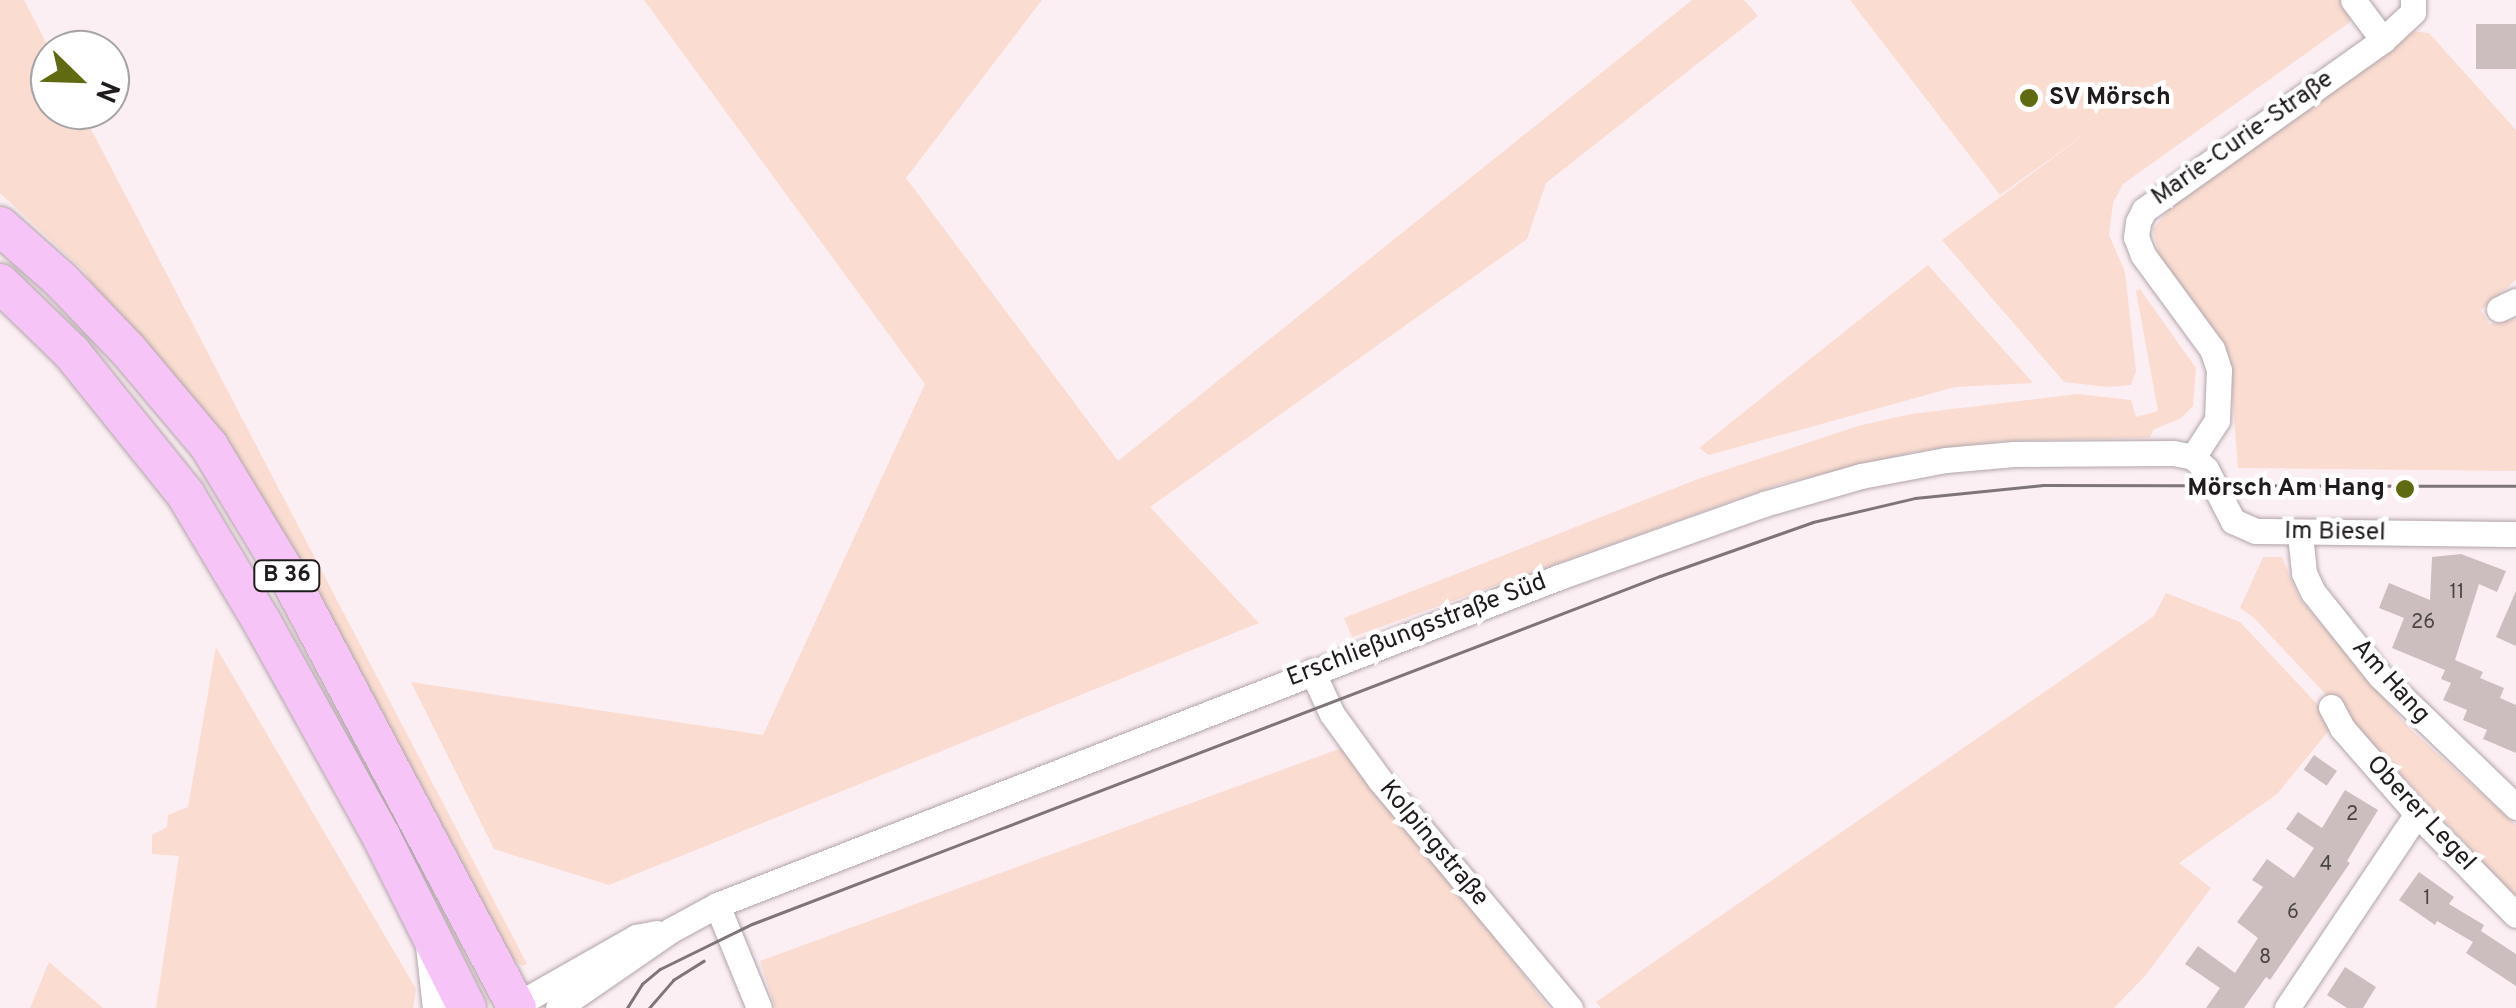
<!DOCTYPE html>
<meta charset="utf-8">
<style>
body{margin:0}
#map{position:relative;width:2516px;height:1008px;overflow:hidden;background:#fceff4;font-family:Overpass,sans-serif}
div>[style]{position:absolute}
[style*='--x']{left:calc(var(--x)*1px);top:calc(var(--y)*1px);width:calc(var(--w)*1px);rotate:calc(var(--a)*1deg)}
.green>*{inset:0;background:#fadcd1}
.building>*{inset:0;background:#ccbebe;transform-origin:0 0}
.roads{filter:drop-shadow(0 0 2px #b1a5a9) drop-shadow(0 0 2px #b1a5a9)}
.minor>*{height:25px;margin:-12.5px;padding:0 12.5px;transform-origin:12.5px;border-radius:12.5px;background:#fff}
.primary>*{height:38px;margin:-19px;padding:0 19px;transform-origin:19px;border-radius:19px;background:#f7c4f7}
.tram>*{height:2.5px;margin:-1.25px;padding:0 1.25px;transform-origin:1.25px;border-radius:1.25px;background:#7d7578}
.dots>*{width:28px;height:28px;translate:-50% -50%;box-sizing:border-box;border:5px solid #fff;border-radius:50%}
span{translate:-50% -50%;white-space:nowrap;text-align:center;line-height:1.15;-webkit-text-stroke:9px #fff;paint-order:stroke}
.number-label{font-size:20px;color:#4b4445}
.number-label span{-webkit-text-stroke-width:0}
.shield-label span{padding:2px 8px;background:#fff;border:2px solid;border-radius:8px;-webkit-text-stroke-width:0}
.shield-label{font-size:22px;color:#201c1d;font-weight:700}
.poi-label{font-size:25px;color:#201c1d;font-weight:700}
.left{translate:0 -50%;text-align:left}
.right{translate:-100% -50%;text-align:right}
.street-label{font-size:25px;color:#201c1d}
.north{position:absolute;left:30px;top:30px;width:100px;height:100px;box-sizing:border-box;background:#fff;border:2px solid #a6a4a5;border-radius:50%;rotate:113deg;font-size:28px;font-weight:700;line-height:40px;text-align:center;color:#201c1d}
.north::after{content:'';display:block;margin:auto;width:35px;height:45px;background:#606a10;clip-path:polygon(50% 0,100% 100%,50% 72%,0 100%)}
</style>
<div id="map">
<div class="green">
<i style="clip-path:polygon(0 0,24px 0,50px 50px,50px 110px,81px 110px,527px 964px,522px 966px,506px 954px,84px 271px,0 193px)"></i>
<i style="clip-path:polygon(644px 0,1042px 0,906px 178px,1118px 461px,1692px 0,1744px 0,1758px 16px,1546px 183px,1527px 239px,1150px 507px,1259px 623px,609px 885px,494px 849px,411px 682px,763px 735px,925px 384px)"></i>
<i style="clip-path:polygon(1850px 0,2343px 0,2351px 11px,2350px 22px,2123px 184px,2113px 203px,2109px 235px,2125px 272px,2136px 371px,2131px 385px,2108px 387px,2064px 382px,1942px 240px,2092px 129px,2000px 195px)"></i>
<i style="clip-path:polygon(2414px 31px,2429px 33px,2516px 130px,2516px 280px,2481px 310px,2489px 324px,2516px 319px,2516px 471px,2238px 468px,2229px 354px,2159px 257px,2153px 229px,2170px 208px)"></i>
<i style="clip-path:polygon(1928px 265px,2033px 383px,1955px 387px,1709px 455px,1699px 448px)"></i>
<i style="clip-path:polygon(2140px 289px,2196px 368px,2193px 406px,2181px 418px,2153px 430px,2150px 438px,2000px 441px,1914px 452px,1780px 484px,1352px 637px,1344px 618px,1698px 479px,1858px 426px,1911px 414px,2077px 394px,2131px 400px,2136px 417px,2158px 411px,2136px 291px)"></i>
<i style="clip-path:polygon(2263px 557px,2282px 557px,2299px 598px,2410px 729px,2516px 825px,2516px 897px,2254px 618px,2240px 608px)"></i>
<i style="clip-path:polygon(2166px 593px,2240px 622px,2335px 723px,2277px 794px,2179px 863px,2211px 888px,2145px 976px,2114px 1008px,1601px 1008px,1596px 1002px,2154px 616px)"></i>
<i style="clip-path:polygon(216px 647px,416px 989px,413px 1008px,156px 1008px,179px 856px,152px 854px,152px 835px,167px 827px,168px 815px,188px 807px)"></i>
<i style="clip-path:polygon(1347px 746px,1549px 1008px,775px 1008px,760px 961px)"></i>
<i style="clip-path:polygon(49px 962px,103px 1008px,30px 1008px)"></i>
</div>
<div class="building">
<i style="left:2476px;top:24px;width:40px;height:45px"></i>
<i style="clip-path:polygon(2461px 554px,2506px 571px,2497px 592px,2479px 584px,2455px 660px,2483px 672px,2480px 678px,2504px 688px,2500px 698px,2516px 705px,2516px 753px,2483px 739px,2487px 730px,2463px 720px,2467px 710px,2443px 700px,2451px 683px,2441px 679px,2445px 670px,2392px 648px,2404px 618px,2379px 608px,2389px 583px,2430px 600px,2432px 557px)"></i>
<i style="clip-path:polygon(2516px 591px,2516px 646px,2496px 637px)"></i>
<i style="left:2314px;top:755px;width:28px;height:18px;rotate:35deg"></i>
<i style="clip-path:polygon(2345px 790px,2378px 810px,2347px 861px,2350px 863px,2270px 980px,2266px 977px,2244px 1008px,2206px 1008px,2220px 988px,2185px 964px,2198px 946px,2235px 973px,2258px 938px,2237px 922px,2263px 887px,2252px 880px,2267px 859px,2294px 878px,2314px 848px,2286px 829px,2298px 812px,2322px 828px)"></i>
<i style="clip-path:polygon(2419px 872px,2454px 897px,2449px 904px,2484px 925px,2481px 931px,2516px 954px,2516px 986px,2466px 953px,2473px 942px,2437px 921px,2435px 925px,2399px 900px)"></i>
<i style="clip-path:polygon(2345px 967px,2376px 987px,2363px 1008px,2347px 1008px,2327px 995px)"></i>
</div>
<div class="roads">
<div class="minor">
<i style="--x:2353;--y:0;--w:50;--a:53.1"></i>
<i style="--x:2499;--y:309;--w:19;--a:-25"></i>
<i style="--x:2193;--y:457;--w:44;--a:-57"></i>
<i style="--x:2217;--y:420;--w:50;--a:-87.7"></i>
<i style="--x:2219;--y:370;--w:22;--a:-108"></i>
<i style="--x:2212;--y:349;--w:117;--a:-126.3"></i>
<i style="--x:2143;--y:255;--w:19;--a:-111"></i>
<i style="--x:2136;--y:237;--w:15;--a:-82"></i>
<i style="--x:2138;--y:222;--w:13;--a:-63"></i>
<i style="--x:2144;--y:210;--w:293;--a:-35.4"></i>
<i style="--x:2383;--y:40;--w:41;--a:-43"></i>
<i style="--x:2413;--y:12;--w:12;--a:-90"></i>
<i style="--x:2300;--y:534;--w:39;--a:84"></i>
<i style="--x:2304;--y:573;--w:21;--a:65"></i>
<i style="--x:2313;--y:592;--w:107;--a:51.4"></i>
<i style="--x:2380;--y:676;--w:189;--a:43.9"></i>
<i style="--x:1312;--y:671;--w:47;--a:65.1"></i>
<i style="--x:1332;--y:714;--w:82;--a:54"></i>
<i style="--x:1380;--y:780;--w:297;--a:50.2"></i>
<i style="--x:2331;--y:707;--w:24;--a:62"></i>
<i style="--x:2342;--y:728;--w:114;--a:48.9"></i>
<i style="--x:2417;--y:814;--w:141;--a:45.6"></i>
<i style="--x:717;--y:905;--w:111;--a:67.8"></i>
<i style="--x:428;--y:945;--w:63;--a:83.7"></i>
<i style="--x:511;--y:1008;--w:144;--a:-29.6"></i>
<i style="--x:636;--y:937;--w:21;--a:-11"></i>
<i style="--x:558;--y:1008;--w:137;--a:-34.6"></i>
<i style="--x:671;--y:930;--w:52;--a:-28.5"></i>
<i style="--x:717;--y:905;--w:904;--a:-21.28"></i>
<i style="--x:1559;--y:577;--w:218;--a:-19.6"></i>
<i style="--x:1764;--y:504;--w:101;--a:-16.1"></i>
<i style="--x:1861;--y:476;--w:86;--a:-10.7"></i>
<i style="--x:1946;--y:460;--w:68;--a:-5"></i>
<i style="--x:2014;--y:454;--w:159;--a:-0.4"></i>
<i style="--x:2173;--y:453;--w:20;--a:11"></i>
<i style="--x:2193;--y:457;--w:18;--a:43"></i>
<i style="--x:2206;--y:469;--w:59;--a:62.6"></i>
<i style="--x:2233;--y:521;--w:24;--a:24"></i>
<i style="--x:2255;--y:531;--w:261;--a:0.7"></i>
<i style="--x:2287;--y:1008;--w:234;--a:-56.2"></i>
</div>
<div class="primary">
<i style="--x:0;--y:226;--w:81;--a:41.5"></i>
<i style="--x:61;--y:280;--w:98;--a:46.2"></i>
<i style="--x:129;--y:351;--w:124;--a:49.9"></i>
<i style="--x:209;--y:446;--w:160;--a:58.8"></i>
<i style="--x:292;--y:583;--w:481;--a:62.1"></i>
<i style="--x:0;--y:283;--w:100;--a:44.2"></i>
<i style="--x:72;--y:353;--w:182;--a:51.2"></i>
<i style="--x:186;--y:495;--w:148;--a:59.1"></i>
<i style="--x:262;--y:622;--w:245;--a:60.9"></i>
<i style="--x:381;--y:836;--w:192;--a:63.4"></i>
</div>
</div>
<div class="tram">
<i style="--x:627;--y:1008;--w:28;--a:-58"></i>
<i style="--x:642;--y:984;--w:23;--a:-40"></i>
<i style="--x:660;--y:969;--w:102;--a:-26.1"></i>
<i style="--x:752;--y:924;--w:972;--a:-20.97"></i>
<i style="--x:1660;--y:576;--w:162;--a:-19.4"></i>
<i style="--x:1813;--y:522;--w:105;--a:-13.2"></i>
<i style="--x:1915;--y:498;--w:129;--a:-5.8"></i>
<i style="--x:2043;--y:485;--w:473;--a:0.1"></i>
<i style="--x:649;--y:1008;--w:37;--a:-49"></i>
<i style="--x:673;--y:980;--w:36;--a:-32"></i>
</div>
<div class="dots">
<i style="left:2029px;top:98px;background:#606a10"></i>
<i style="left:2405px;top:489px;background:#606a10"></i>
</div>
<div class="number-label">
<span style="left:2457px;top:593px">11</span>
<span style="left:2423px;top:623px">26</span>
<span style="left:2352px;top:815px">2</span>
<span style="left:2326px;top:865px">4</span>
<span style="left:2427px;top:899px">1</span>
<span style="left:2293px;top:913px">6</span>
<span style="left:2265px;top:958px">8</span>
</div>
<div class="shield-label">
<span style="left:287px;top:576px">B 36</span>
</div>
<div class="poi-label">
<span class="left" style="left:2049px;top:98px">SV Mörsch</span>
<span class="right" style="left:2385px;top:489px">Mörsch Am Hang</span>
</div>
<div class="street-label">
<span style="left:2243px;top:139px;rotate:-35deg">Marie-Curie-Straße</span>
<span style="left:2335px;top:533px;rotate:1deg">Im Biesel</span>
<span style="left:1417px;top:631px;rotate:-21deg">Erschließungsstraße Süd</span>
<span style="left:2390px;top:682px;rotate:48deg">Am Hang</span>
<span style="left:2420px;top:814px;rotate:47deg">Oberer Legel</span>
<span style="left:1433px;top:844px;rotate:50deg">Kolpingstraße</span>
</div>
<div class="north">N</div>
</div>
